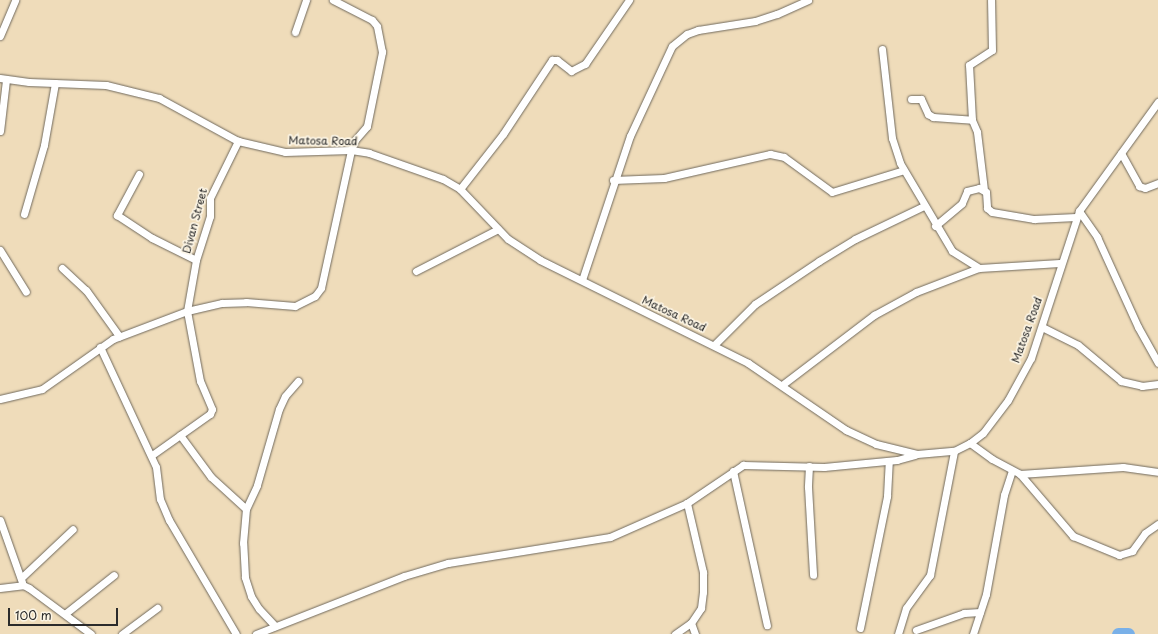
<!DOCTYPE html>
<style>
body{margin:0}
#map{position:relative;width:1158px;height:634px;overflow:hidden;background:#efdcba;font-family:"Playpen Sans",sans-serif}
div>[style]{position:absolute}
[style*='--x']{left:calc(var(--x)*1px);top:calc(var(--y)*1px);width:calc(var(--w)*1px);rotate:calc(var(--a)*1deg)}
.river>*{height:13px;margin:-6.5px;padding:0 6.5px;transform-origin:6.5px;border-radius:6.5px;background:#79b0e8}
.roads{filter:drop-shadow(0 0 1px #70695d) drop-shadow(0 0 1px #70695d)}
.minor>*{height:7px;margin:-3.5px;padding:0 3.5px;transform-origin:3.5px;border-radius:3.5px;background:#fff}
span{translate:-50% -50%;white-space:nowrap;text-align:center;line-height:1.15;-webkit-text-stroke:3.5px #fcf5e5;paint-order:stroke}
.street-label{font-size:11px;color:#2b2b2b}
.scale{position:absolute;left:8px;top:608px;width:110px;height:18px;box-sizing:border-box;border:2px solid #2b2b2b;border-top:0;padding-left:5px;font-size:12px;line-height:14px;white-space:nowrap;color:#2b2b2b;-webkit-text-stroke:3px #fcf5e5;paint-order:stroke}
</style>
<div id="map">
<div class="river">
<i style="--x:1118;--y:634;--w:10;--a:0"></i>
</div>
<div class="roads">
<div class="minor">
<i style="--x:295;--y:32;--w:34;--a:-71"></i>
<i style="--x:0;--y:36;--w:39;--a:-67"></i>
<i style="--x:882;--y:49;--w:90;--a:83.6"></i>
<i style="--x:892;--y:138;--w:26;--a:72"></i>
<i style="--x:900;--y:163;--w:102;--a:59.4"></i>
<i style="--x:952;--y:251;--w:32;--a:32"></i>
<i style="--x:0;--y:78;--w:29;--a:8"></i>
<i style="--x:29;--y:82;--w:77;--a:2.2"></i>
<i style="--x:106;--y:85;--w:55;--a:13.8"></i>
<i style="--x:159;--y:98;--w:90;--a:28.6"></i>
<i style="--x:238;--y:141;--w:48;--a:13.2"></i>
<i style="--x:285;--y:152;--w:66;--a:-1.7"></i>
<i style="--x:351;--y:150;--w:18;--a:9"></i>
<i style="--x:369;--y:153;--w:78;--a:19.4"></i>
<i style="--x:443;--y:179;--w:20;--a:30"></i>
<i style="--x:460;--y:189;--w:69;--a:46.2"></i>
<i style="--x:508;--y:239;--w:38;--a:33"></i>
<i style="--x:540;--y:260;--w:232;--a:26.3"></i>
<i style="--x:748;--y:363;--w:119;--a:34.4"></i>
<i style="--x:846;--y:430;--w:33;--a:25"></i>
<i style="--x:876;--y:444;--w:42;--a:13.7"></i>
<i style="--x:917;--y:454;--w:37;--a:-5"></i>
<i style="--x:954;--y:451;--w:18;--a:-27"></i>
<i style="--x:970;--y:443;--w:16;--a:-38"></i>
<i style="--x:983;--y:433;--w:41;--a:-52.9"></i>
<i style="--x:1008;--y:400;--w:48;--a:-61.3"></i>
<i style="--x:1031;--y:358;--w:155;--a:-71.9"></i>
<i style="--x:1079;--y:211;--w:135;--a:-54.1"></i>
<i style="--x:911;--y:99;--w:10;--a:0"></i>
<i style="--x:921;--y:99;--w:17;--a:65"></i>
<i style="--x:928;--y:114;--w:6;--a:31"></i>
<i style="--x:933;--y:117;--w:39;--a:4"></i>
<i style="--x:972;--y:120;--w:13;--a:67"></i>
<i style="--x:977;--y:132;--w:58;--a:83.1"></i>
<i style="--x:972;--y:120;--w:55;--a:-93.1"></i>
<i style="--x:969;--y:65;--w:27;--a:-33"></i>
<i style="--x:992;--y:50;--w:50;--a:-91.1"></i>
<i style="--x:0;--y:131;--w:51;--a:-83.3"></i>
<i style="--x:1121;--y:153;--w:38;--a:61"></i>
<i style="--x:1139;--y:186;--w:6;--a:18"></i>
<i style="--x:1145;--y:188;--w:14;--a:-21"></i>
<i style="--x:139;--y:174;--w:47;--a:118.2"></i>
<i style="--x:117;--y:215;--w:42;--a:33.3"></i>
<i style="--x:152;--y:238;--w:49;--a:26.6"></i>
<i style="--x:613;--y:180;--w:51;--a:-2.2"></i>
<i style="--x:664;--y:178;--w:109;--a:-12.8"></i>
<i style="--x:770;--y:154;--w:14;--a:12"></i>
<i style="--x:784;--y:157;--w:59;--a:36.1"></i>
<i style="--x:832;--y:192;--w:75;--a:-17"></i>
<i style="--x:460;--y:189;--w:70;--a:-52"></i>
<i style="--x:503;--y:134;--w:89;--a:-56.5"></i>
<i style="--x:552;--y:60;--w:5;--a:0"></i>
<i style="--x:557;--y:60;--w:18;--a:38"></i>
<i style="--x:571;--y:71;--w:16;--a:-27"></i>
<i style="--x:585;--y:64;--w:78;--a:-55.5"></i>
<i style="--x:1079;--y:211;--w:32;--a:55"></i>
<i style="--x:1097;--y:237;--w:99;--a:65.5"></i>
<i style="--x:1138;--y:327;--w:41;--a:60.9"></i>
<i style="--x:24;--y:214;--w:72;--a:-73.8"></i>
<i style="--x:44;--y:145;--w:63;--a:-79.9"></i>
<i style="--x:935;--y:226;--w:35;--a:-40"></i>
<i style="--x:962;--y:203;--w:13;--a:-67"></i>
<i style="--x:967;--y:191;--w:12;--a:-14"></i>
<i style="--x:979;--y:188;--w:8;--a:30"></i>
<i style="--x:986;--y:192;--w:16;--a:86"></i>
<i style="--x:987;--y:208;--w:6;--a:39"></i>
<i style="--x:992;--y:212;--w:43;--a:9.5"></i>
<i style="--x:1034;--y:219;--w:42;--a:-2.7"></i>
<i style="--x:0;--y:250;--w:49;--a:58.2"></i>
<i style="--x:62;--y:268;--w:33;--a:43"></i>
<i style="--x:86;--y:290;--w:57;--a:54.3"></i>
<i style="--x:416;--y:271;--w:92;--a:-27.1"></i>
<i style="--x:582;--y:280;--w:152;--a:-71.6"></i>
<i style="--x:630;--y:136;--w:99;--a:-65"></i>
<i style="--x:672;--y:46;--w:19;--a:-39"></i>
<i style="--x:687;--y:34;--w:12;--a:-20"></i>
<i style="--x:698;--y:30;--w:58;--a:-9"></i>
<i style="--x:755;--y:21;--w:23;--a:-18"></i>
<i style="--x:777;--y:14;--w:34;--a:-24"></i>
<i style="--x:1042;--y:327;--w:40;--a:26.6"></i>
<i style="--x:1078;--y:345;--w:56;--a:39.9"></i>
<i style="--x:1121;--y:381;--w:22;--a:13"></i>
<i style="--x:1142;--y:386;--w:16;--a:-7"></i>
<i style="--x:714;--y:345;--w:58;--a:-45"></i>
<i style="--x:755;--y:304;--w:77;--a:-33.9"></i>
<i style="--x:819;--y:261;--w:42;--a:-31.4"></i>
<i style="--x:855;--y:239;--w:76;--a:-25.6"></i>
<i style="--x:100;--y:347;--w:132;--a:65"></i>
<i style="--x:156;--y:467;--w:32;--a:83"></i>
<i style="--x:160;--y:499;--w:23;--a:67"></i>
<i style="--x:169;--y:520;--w:132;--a:59.6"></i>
<i style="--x:782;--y:385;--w:116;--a:-37.3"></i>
<i style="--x:874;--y:315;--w:48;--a:-28.7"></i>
<i style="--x:916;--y:292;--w:67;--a:-20.9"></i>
<i style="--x:979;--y:268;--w:81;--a:-3.5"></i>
<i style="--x:0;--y:399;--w:43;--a:-13.4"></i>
<i style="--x:42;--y:389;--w:87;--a:-35.2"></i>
<i style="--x:113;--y:339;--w:79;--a:-20.7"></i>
<i style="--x:187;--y:311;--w:36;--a:-13"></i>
<i style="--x:222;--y:303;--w:24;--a:-2"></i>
<i style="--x:246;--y:302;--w:49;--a:4.7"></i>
<i style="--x:295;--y:306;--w:22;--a:-27"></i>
<i style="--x:315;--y:296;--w:10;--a:-53"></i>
<i style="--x:321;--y:288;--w:141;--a:-77.7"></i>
<i style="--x:351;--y:150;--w:11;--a:-68"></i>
<i style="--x:355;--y:140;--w:18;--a:-49"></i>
<i style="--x:367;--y:126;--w:76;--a:-78.5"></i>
<i style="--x:382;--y:52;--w:26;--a:-101"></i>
<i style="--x:377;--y:26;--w:8;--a:-130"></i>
<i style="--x:372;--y:20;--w:44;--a:-152.9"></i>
<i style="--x:180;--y:435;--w:52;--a:53.6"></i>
<i style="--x:211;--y:477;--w:47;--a:42.4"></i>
<i style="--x:970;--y:443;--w:27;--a:36"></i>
<i style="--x:992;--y:459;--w:32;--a:28"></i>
<i style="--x:1020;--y:474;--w:103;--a:-3.9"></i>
<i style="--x:1123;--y:467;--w:35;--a:8"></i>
<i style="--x:152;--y:455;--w:71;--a:-35.3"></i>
<i style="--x:210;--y:414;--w:5;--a:-68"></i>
<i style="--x:212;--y:409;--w:30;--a:-113"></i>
<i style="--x:200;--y:381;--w:71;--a:-100.5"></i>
<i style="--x:187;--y:311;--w:52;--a:-80"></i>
<i style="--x:196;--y:260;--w:46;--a:-72.3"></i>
<i style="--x:210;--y:216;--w:18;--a:-90"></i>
<i style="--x:210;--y:198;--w:64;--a:-63.8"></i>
<i style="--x:809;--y:466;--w:21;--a:93"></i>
<i style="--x:808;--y:487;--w:88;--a:86.7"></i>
<i style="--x:733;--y:471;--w:158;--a:77.6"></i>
<i style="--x:1020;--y:474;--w:82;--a:49.5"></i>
<i style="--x:1073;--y:536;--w:50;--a:22.4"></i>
<i style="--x:1119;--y:555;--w:14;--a:-17"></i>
<i style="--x:1132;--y:551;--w:22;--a:-54"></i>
<i style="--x:1145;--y:533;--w:16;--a:-35"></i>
<i style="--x:0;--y:520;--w:66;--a:70.5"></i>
<i style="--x:21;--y:578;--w:71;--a:-43.3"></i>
<i style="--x:0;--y:588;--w:23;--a:-7"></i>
<i style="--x:23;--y:585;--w:7;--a:27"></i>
<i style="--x:29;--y:588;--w:77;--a:36.6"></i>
<i style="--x:66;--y:613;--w:61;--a:-38.4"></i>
<i style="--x:691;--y:623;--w:12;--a:70"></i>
<i style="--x:275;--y:626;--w:23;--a:-133"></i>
<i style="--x:259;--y:609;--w:15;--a:-122"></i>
<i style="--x:251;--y:596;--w:20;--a:-108"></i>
<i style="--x:245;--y:577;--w:34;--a:-93"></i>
<i style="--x:243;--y:543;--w:34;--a:-85"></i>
<i style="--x:246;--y:509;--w:26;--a:-65"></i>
<i style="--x:257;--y:485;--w:79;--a:-73.9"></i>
<i style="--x:279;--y:409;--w:14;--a:-65"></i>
<i style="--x:285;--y:396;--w:20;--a:-49"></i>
<i style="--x:860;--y:628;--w:135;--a:-78.4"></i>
<i style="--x:887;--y:496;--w:35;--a:-87"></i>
<i style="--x:916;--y:630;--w:51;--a:-19.5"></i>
<i style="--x:964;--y:613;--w:16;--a:-4"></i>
<i style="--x:122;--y:634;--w:44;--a:-36.6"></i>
<i style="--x:256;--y:634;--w:159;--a:-21.4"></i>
<i style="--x:404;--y:576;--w:46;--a:-16.5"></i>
<i style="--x:448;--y:563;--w:164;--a:-9.1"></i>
<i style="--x:610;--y:537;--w:84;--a:-23.8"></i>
<i style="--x:687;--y:503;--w:68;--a:-34.2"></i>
<i style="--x:743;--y:465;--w:81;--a:1.4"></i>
<i style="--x:824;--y:467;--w:73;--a:-5.5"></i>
<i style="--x:897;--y:460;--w:19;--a:-16"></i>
<i style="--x:675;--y:634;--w:19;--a:-35"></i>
<i style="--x:691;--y:623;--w:18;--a:-56"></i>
<i style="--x:701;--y:608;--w:16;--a:-83"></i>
<i style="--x:703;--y:592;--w:20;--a:-90"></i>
<i style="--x:703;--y:572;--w:71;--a:-103.1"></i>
<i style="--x:898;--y:634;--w:27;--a:-73"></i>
<i style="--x:906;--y:608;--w:41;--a:-54"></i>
<i style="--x:930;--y:575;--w:126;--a:-79"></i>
<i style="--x:973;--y:634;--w:42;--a:-72"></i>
<i style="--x:986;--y:594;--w:101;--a:-79.7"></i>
<i style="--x:1004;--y:495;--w:25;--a:-72"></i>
</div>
</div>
<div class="street-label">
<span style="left:323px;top:141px;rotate:1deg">Matosa Road</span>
<span style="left:195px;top:221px;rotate:-75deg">Divan Street</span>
<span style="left:674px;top:314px;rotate:25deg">Matosa Road</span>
<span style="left:1027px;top:330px;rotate:-70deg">Matosa Road</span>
</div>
<div class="scale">100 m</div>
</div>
